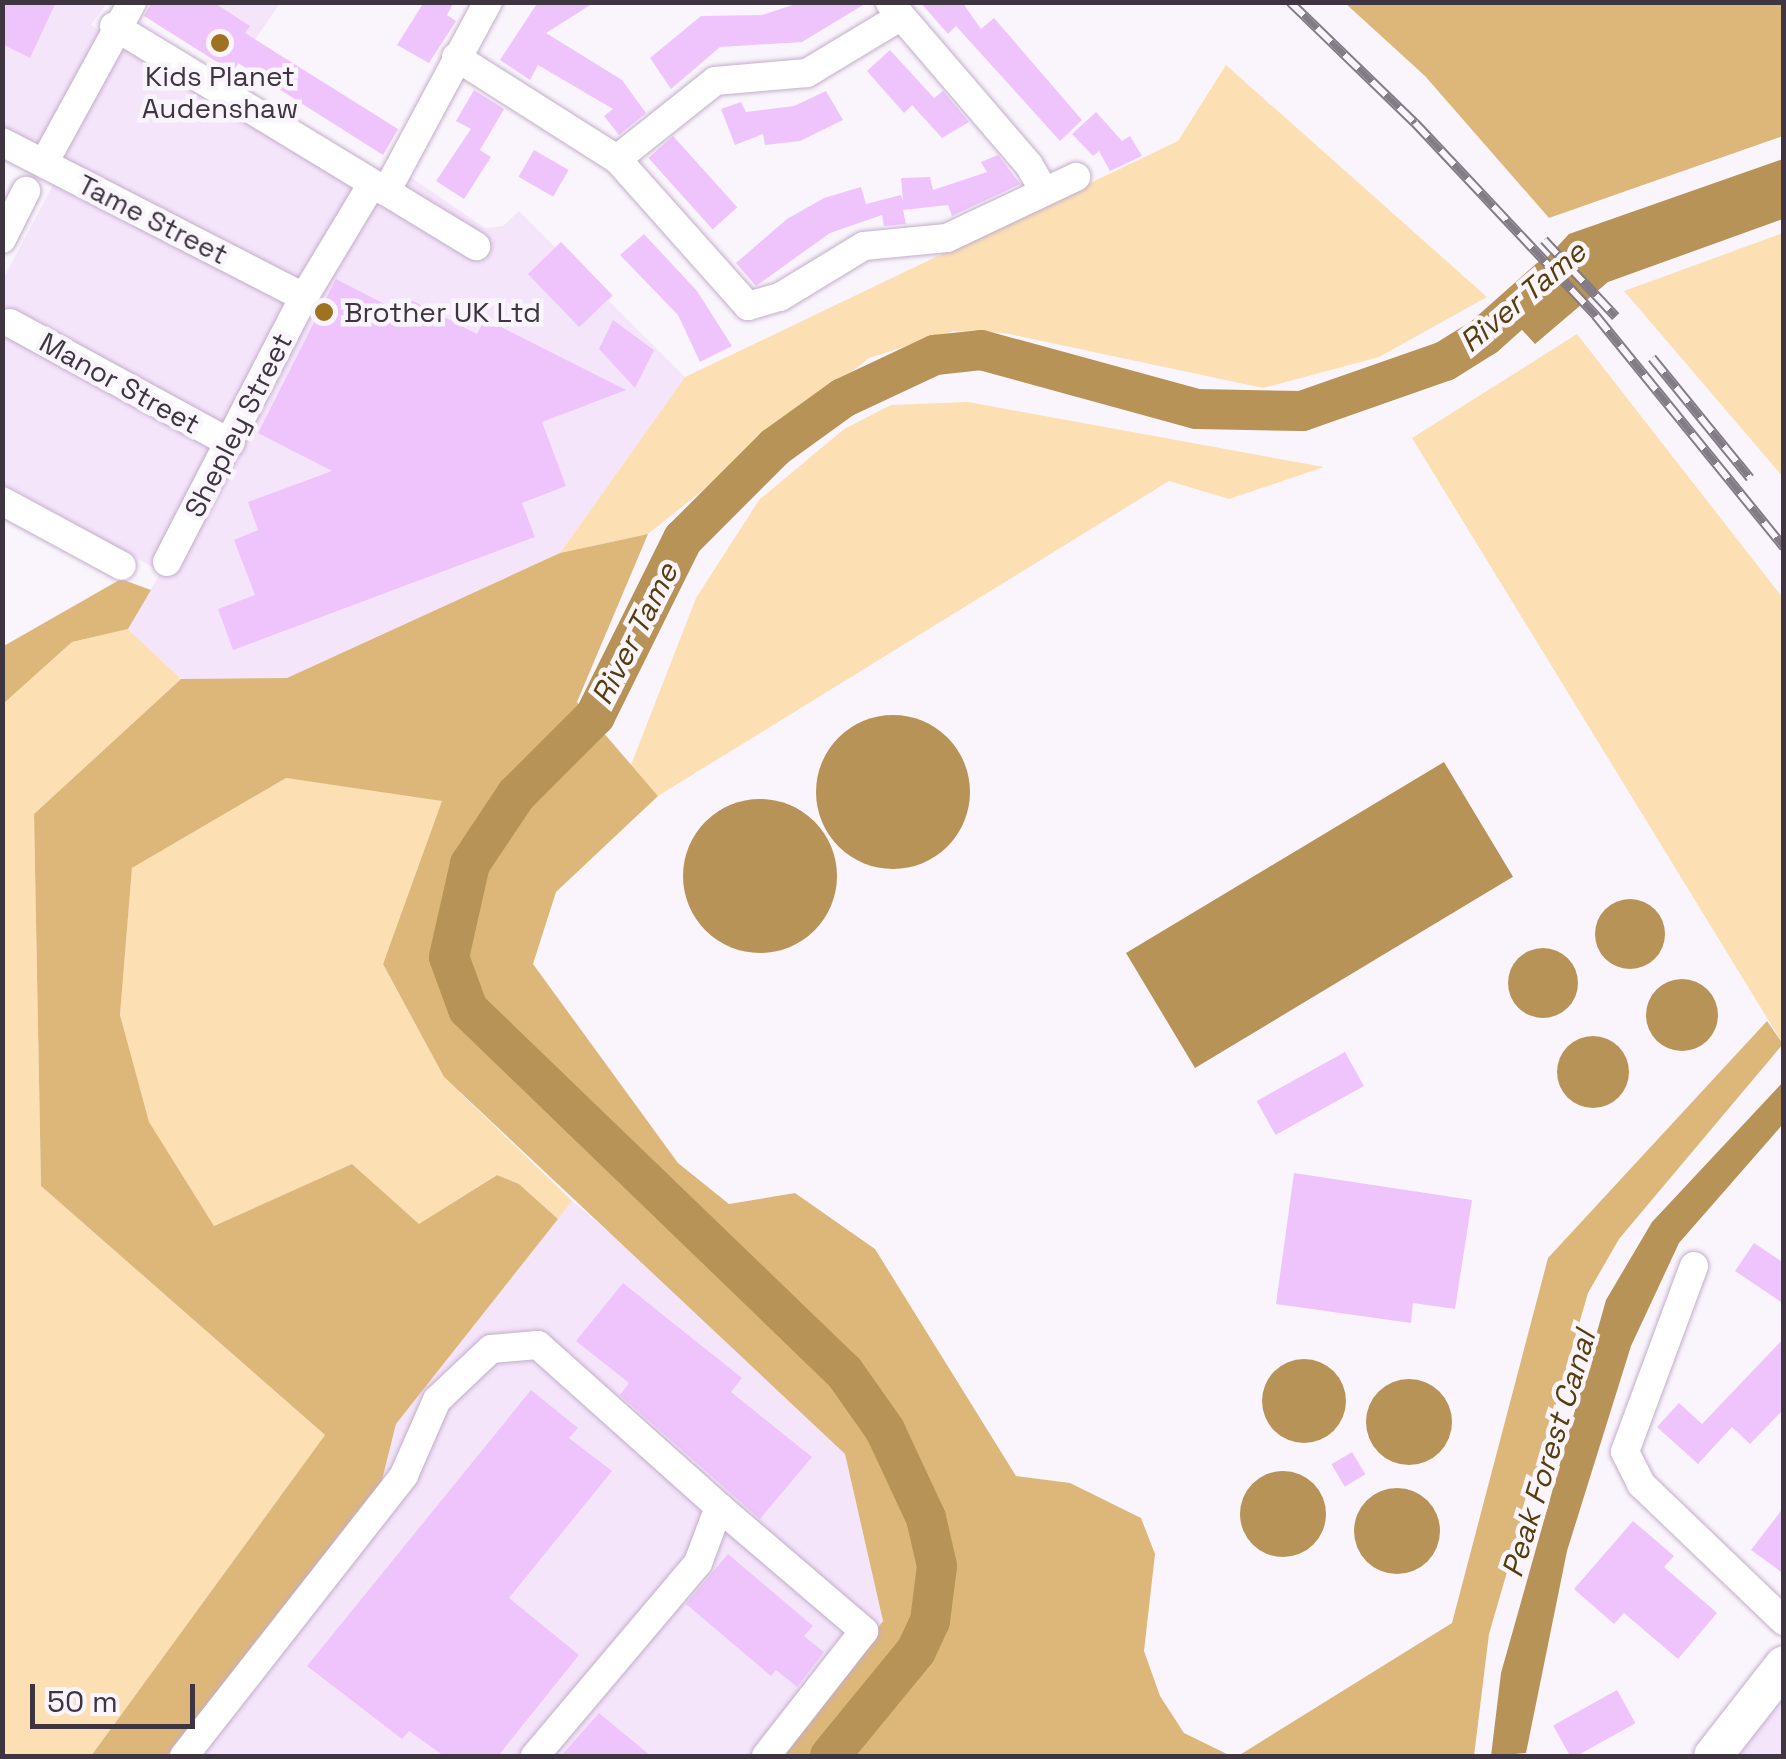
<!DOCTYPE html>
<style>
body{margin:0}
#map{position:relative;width:1786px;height:1759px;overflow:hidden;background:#faf5fc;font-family:"Space Grotesk",sans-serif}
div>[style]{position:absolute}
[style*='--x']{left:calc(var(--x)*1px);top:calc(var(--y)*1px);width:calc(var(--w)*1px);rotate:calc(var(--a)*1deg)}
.built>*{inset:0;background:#f5e5fb}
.green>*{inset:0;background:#fce0b4}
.forest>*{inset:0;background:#ddb77a}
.water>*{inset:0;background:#b89357;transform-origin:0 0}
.round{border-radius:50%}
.river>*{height:40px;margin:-20px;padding:0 20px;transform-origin:20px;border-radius:20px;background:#b89357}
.building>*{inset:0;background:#efc4fd;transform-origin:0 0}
.roads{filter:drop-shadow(0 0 2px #c3adca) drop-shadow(0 0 2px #c3adca)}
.street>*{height:28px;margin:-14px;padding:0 14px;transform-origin:14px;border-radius:14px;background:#fff}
.secondary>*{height:38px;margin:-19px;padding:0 19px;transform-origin:19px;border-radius:19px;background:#fff}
.rail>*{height:10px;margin-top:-5px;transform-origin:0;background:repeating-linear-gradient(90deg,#faf5fc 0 19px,#837b85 0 38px);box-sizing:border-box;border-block:2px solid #837b85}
.dots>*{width:28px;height:28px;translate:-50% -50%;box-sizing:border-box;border:5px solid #faf5fc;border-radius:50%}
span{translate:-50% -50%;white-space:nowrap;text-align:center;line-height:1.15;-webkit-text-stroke:9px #faf5fc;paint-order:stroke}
.poi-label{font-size:28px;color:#3e3541}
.left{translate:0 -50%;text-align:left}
.street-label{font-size:28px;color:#3e3541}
.water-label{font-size:30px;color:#573d0c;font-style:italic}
.frame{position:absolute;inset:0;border:5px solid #3e3541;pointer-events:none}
.scale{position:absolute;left:30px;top:1684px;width:165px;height:45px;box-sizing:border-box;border:5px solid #3e3541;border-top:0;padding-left:12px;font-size:30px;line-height:35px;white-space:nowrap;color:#3e3541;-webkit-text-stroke:8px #faf5fc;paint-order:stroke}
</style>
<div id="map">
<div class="built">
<i style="clip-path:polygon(3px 3px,107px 3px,91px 25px,388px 209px,409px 176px,485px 228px,503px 226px,519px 211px,555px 247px,561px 242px,613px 296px,609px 301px,685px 377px,560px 553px,287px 678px,181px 679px,128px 629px,161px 572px,3px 483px,3px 279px,63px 166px,3px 132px)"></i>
<i style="clip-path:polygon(152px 3px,280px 3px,233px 72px,144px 15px)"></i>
<i style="clip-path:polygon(572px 1201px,646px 1263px,845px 1454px,883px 1621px,781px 1756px,175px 1756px,379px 1492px,396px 1424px)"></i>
<i style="clip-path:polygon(1783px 1665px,1783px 1756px,1713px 1756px)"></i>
</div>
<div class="green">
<i style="clip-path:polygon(1226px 65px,1487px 297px,1379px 357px,1263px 388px,1004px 333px,954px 331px,869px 358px,648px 534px,560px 553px,685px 377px,1178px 141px)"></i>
<i style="clip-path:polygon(1783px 233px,1784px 233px,1783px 477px,1624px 291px)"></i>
<i style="clip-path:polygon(1577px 334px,1783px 598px,1783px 1044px,1412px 438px)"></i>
<i style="clip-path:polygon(968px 402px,1324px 467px,1229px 499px,1169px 481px,658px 796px,631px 765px,696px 598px,759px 500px,844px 429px,891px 405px)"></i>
<i style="clip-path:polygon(128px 629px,181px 679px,34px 814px,41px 1186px,325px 1435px,91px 1756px,3px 1756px,3px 704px,72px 642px)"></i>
<i style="clip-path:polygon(286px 778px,443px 800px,383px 964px,444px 1077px,572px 1201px,558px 1219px,519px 1184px,496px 1175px,419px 1225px,352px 1164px,214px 1226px,148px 1122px,120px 1015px,132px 868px)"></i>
</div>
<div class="forest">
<i style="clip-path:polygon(1345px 3px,1783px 3px,1783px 136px,1549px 218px,1425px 76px)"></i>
<i style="clip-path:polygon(648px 534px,577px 702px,658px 796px,556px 892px,533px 964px,678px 1163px,729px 1204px,795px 1193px,875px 1249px,1016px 1476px,1070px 1483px,1141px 1518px,1155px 1554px,1144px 1651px,1160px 1696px,1184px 1733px,1231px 1756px,781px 1756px,883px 1621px,845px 1454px,444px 1077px,383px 964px,442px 801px,286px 778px,132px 868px,120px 1015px,149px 1122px,214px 1226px,352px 1164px,419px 1224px,497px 1175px,519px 1184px,558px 1219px,396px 1424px,379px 1492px,174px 1756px,91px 1756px,325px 1435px,41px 1186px,34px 814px,181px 679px,287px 678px,560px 553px)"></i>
<i style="clip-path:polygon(121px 579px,151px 590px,128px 629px,72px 642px,3px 704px,2px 647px)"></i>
<i style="clip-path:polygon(1767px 1021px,1783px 1044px,1619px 1239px,1588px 1293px,1489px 1634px,1474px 1756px,1238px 1756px,1452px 1623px,1548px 1258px)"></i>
</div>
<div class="water">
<i style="clip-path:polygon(1783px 159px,1783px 219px,1608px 282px,1535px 344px,1501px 307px,1569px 234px)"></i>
<i class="round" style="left:816px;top:715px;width:154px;height:154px"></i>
<i style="left:1444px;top:762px;width:134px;height:371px;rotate:59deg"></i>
<i class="round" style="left:683px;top:799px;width:154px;height:154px"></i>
<i class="round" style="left:1595px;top:899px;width:70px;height:70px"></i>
<i class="round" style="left:1508px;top:948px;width:70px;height:70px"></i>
<i class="round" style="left:1646px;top:979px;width:72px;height:72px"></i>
<i class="round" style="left:1557px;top:1036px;width:72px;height:72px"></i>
<i style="clip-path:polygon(1783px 1082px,1783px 1124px,1679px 1243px,1631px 1346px,1567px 1551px,1526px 1753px,1491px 1756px,1501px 1673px,1606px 1300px,1652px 1222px)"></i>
<i class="round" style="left:1262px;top:1359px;width:84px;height:84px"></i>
<i class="round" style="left:1366px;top:1379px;width:86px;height:86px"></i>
<i class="round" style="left:1240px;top:1471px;width:86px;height:86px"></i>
<i class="round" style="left:1354px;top:1488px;width:86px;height:86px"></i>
</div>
<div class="river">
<i style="--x:830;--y:1756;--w:136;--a:-50.7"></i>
<i style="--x:916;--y:1651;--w:33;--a:-65"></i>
<i style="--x:930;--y:1621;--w:55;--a:-82.7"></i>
<i style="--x:937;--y:1566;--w:49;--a:-102.9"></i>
<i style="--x:926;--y:1518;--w:97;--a:-115"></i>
<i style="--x:885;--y:1430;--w:70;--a:-125.1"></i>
<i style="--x:845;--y:1373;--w:524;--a:-136.01"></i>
<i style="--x:468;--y:1009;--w:55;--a:-110.1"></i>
<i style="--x:449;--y:957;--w:95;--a:-77.3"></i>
<i style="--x:470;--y:864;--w:83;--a:-56.3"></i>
<i style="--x:516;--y:795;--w:112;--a:-45"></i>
<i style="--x:595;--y:716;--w:198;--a:-63.6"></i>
<i style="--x:683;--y:539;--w:130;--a:-45"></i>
<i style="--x:775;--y:447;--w:84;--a:-35.8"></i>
<i style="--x:843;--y:398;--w:102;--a:-25.1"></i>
<i style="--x:935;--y:355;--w:46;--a:-6.2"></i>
<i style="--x:981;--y:350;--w:224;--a:15.3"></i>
<i style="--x:1197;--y:409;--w:105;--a:1.1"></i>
<i style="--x:1302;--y:411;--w:151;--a:-19.3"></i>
<i style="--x:1445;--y:361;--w:47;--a:-32"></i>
<i style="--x:1485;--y:336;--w:87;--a:-41.7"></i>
</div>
<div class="building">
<i style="clip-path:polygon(2px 2px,56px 2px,30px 58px,2px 44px)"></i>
<i style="clip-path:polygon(152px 2px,213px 2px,250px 26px,245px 33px,398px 129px,383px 155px,238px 63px,233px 72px,144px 16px)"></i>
<i style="clip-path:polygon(424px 2px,454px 2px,447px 15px,456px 21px,429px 63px,397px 45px)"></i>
<i style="clip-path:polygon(538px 2px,595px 2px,546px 33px,622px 80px,646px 113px,619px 135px,604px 116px,613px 109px,538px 65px,530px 80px,500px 60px)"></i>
<i style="clip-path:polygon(802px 2px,868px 2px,802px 42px,720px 47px,671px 89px,650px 58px,701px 16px,762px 15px)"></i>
<i style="clip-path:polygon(920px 2px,962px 2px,981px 29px,994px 18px,1082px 120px,1060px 141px,956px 26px,948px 34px)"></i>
<i style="clip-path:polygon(890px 50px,934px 98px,943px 91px,969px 122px,942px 138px,912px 105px,904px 113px,867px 71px)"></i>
<i style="clip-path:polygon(474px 90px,504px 109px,480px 150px,491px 157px,464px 199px,436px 181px,471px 129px,456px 121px)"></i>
<i style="clip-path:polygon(826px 91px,843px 120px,800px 141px,765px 145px,763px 134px,735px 145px,721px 109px,741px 102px,746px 112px,794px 106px)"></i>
<i style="clip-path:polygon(1096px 112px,1122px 141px,1130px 136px,1142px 156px,1110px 171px,1099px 151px,1093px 156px,1072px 134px)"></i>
<i style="left:673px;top:136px;width:96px;height:33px;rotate:48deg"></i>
<i style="left:534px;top:150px;width:40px;height:31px;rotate:30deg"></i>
<i style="clip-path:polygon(998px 155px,1020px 184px,952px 216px,948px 205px,903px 210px,906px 224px,884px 226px,882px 215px,830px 233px,756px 286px,736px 263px,787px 219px,824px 198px,861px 187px,866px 204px,901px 195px,903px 201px,901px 178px,930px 177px,933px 190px,987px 172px,981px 162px)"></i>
<i style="clip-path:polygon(644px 234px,697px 291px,732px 346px,700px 362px,678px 315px,620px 255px)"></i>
<i style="left:561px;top:242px;width:74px;height:46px;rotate:46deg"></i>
<i style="clip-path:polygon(336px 279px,404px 314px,411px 300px,477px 334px,485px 319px,626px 390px,542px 422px,566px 486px,522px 503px,535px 537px,233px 650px,218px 609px,255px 595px,234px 540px,258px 530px,248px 502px,332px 471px,258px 433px)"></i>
<i style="clip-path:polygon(613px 320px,654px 350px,635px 388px,599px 349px)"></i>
<i style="left:1345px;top:1052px;width:39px;height:101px;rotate:61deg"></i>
<i style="clip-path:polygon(1294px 1173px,1472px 1200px,1455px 1309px,1413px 1303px,1411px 1323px,1276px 1304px)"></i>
<i style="clip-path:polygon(1754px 1243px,1784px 1263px,1784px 1304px,1735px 1271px)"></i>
<i style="clip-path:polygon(623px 1283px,742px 1378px,731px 1392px,812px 1457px,760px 1519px,620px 1395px,629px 1383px,576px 1341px)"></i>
<i style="clip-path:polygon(1784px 1338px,1784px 1409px,1750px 1444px,1732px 1427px,1698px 1464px,1657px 1427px,1679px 1403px,1702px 1424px)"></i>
<i style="clip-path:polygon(531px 1390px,578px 1428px,569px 1438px,612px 1471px,509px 1598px,579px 1655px,498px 1756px,444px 1756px,409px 1731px,402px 1739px,307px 1666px)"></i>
<i style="left:1352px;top:1452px;width:26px;height:24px;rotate:59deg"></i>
<i style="clip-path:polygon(1784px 1507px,1784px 1574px,1751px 1550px)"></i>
<i style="clip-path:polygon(1633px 1521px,1674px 1556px,1664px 1567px,1717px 1613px,1678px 1659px,1624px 1613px,1614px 1624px,1574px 1589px)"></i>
<i style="clip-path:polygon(728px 1554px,813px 1626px,804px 1636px,824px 1652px,797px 1687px,776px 1670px,771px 1676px,686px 1604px)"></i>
<i style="left:1617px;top:1690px;width:38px;height:73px;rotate:61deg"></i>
<i style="clip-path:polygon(599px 1713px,651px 1756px,561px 1756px)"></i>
</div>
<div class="roads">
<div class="street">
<i style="--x:890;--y:3;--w:213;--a:49.4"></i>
<i style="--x:1029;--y:165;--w:30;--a:60"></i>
<i style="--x:114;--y:26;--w:424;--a:31.3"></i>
<i style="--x:456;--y:57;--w:191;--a:32.4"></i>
<i style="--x:617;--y:159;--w:197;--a:48.3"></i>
<i style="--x:748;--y:306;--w:33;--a:-16"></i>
<i style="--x:780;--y:297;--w:98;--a:-31.3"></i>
<i style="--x:864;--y:246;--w:83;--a:-5.5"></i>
<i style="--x:947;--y:238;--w:143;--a:-25.3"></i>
<i style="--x:2;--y:142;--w:339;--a:27.2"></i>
<i style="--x:617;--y:159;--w:125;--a:-38.5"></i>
<i style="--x:715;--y:81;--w:92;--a:-5"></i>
<i style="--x:807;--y:73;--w:109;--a:-31.1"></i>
<i style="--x:44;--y:163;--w:183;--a:-61.3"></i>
<i style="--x:386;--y:192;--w:216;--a:-61.8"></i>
<i style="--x:2;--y:239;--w:54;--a:-63.4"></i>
<i style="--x:10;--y:323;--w:251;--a:28.6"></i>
<i style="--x:2;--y:501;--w:136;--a:28.4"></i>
<i style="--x:167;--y:562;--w:298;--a:-62.7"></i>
<i style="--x:304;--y:297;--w:132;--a:-59"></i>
<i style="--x:1694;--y:1266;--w:198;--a:110.4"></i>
<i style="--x:1625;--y:1452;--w:36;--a:63"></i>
<i style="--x:1641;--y:1484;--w:198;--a:43.8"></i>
<i style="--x:719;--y:1507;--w:191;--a:40.5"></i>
<i style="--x:864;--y:1631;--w:159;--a:128.1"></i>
<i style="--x:184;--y:1756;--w:357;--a:-51.9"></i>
<i style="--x:404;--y:1475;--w:82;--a:-66.3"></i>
<i style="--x:437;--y:1400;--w:74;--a:-43.4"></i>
<i style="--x:491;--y:1349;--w:47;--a:-4.9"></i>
<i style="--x:538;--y:1345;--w:243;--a:41.8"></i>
<i style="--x:719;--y:1507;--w:60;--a:110.6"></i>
<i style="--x:698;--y:1563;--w:253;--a:130.2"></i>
</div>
<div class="secondary">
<i style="--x:1713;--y:1756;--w:115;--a:-52"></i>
</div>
</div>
<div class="rail">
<i style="--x:1290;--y:2;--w:174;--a:44.1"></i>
<i style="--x:1415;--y:123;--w:265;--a:46.8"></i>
<i style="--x:1596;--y:316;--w:298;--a:50.9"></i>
<i style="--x:1544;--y:240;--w:105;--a:46.9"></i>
<i style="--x:1652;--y:358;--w:155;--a:50.8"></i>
</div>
<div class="dots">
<i style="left:220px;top:43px;background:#9d7221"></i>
<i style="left:324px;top:312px;background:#9d7221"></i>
</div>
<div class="poi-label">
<span style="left:220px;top:92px">Kids Planet<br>Audenshaw</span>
<span class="left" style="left:344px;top:312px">Brother UK Ltd</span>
</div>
<div class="street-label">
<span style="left:153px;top:219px;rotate:27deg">Tame Street</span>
<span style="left:120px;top:383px;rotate:29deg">Manor Street</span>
<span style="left:238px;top:425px;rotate:-63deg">Shepley Street</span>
</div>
<div class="water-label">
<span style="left:1523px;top:297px;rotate:-40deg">River Tame</span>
<span style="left:635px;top:634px;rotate:-63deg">River Tame</span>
<span style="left:1549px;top:1454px;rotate:-73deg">Peak Forest Canal</span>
</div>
<div class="frame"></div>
<div class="scale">50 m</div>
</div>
